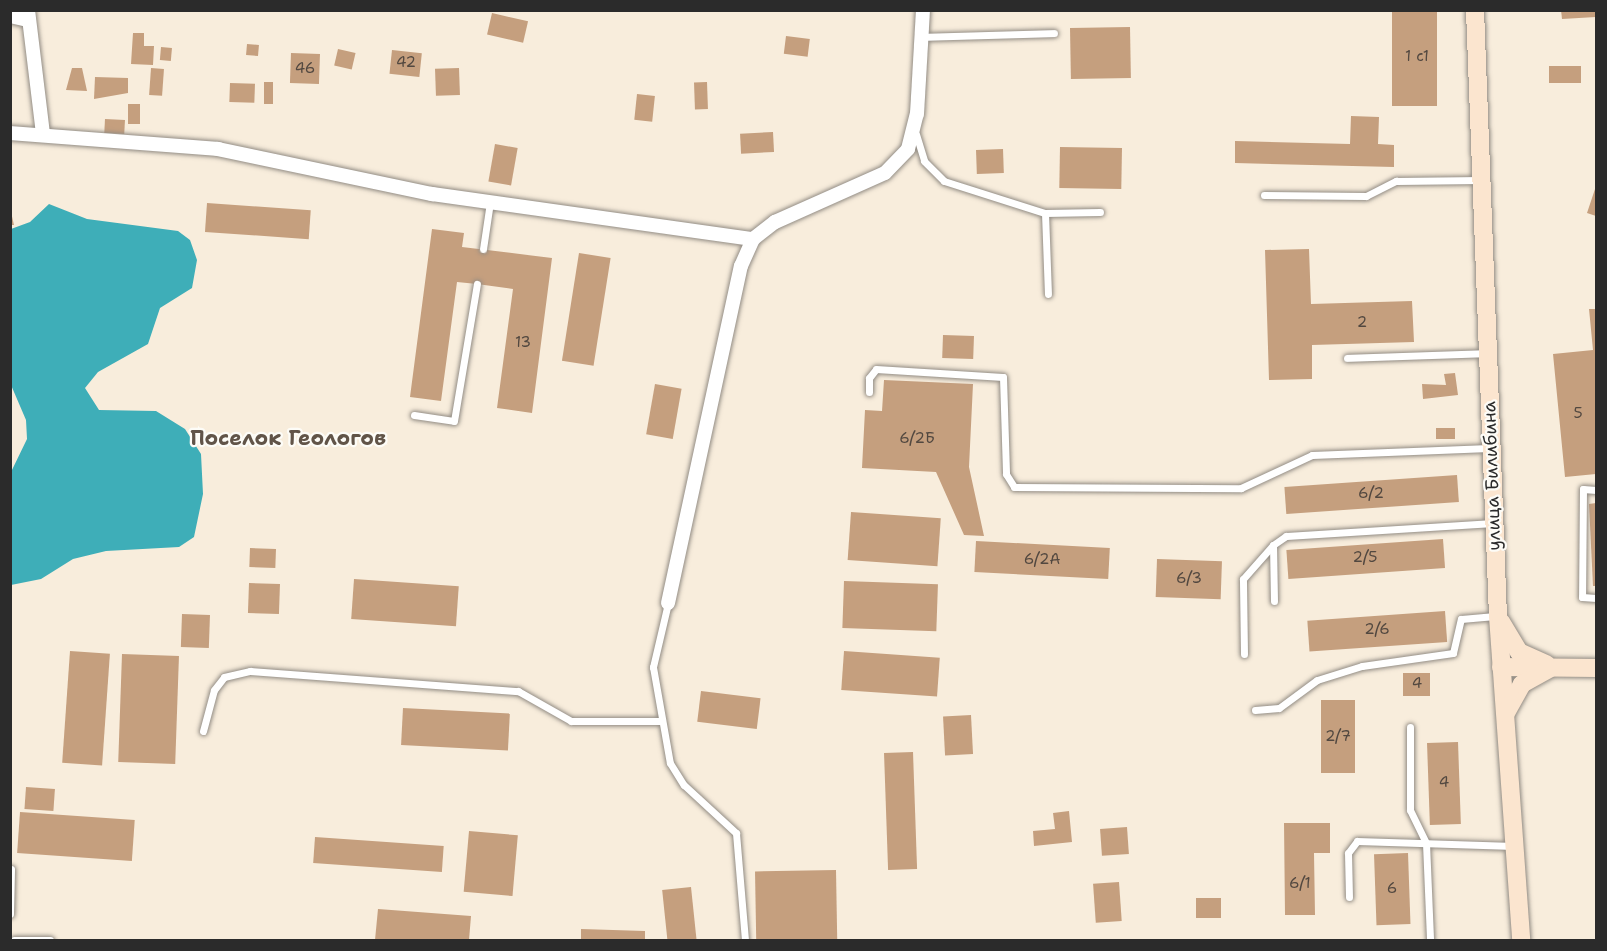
<!DOCTYPE html>
<meta charset="utf-8">
<style>
body{margin:0}
#map{position:relative;width:1607px;height:951px;overflow:hidden;background:#f8eddc;font-family:"Shantell Sans",sans-serif}
div>[style]{position:absolute}
[style*='--x']{left:calc(var(--x)*1px);top:calc(var(--y)*1px);width:calc(var(--w)*1px);rotate:calc(var(--a)*1deg)}
.water>*{inset:0;background:#3eaeb8}
.building>*{inset:0;background:#c59f7e;transform-origin:0 0}
.roads{filter:drop-shadow(0 0 2px #928c84) drop-shadow(0 0 2px #928c84)}
.service>*{height:7px;margin:-3.5px;padding:0 3.5px;transform-origin:3.5px;border-radius:3.5px;background:#fff}
.minor>*{height:14px;margin:-7px;padding:0 7px;transform-origin:7px;border-radius:7px;background:#fff}
.secondary>*{height:18px;margin:-9px;padding:0 9px;transform-origin:9px;border-radius:9px;background:#fbe5cf}
span{translate:-50% -50%;white-space:nowrap;text-align:center;line-height:1.15;-webkit-text-stroke:4.5px #fdfcf7;paint-order:stroke}
.number-label{font-size:15px;color:#524840}
.number-label span{-webkit-text-stroke-width:0}
.street-label{font-size:18px;color:#2b2b2b}
.quarter-label{font-size:21px;color:#615448;font-weight:700}
.frame{position:absolute;inset:0;border:12px solid #2b2b2b;pointer-events:none}
</style>
<div id="map">
<div class="water">
<i style="clip-path:polygon(49px 204px,87px 219px,178px 231px,190px 240px,197px 260px,192px 288px,160px 308px,148px 344px,98px 372px,85px 388px,99px 410px,156px 411px,185px 429px,201px 454px,203px 494px,194px 537px,179px 547px,106px 551px,73px 559px,41px 579px,11px 585px,11px 472px,27px 439px,26px 420px,11px 385px,11px 229px,30px 222px)"></i>
</div>
<div class="building">
<i style="left:1392px;top:10px;width:45px;height:96px"></i>
<i style="clip-path:polygon(1561px 10px,1596px 10px,1596px 17px,1562px 19px)"></i>
<i style="left:492px;top:13px;width:37px;height:22px;rotate:13deg"></i>
<i style="left:1130px;top:27px;width:51px;height:60px;rotate:89deg"></i>
<i style="clip-path:polygon(133px 33px,144px 33px,144px 46px,154px 46px,153px 65px,131px 64px)"></i>
<i style="left:786px;top:36px;width:24px;height:18px;rotate:7deg"></i>
<i style="left:247px;top:44px;width:12px;height:11px;rotate:5deg"></i>
<i style="left:161px;top:47px;width:11px;height:13px;rotate:5deg"></i>
<i style="left:338px;top:49px;width:18px;height:17px;rotate:13deg"></i>
<i style="left:392px;top:50px;width:30px;height:24px;rotate:6deg"></i>
<i style="left:291px;top:53px;width:29px;height:30px;rotate:2deg"></i>
<i style="left:1549px;top:66px;width:32px;height:17px"></i>
<i style="clip-path:polygon(72px 68px,82px 68px,87px 91px,66px 90px)"></i>
<i style="left:151px;top:68px;width:13px;height:27px;rotate:4deg"></i>
<i style="left:459px;top:68px;width:27px;height:24px;rotate:88deg"></i>
<i style="clip-path:polygon(95px 77px,128px 78px,128px 93px,94px 99px)"></i>
<i style="left:264px;top:82px;width:9px;height:22px"></i>
<i style="left:707px;top:82px;width:27px;height:13px;rotate:88deg"></i>
<i style="left:230px;top:83px;width:25px;height:19px;rotate:2deg"></i>
<i style="left:637px;top:94px;width:18px;height:26px;rotate:6deg"></i>
<i style="left:128px;top:104px;width:12px;height:20px"></i>
<i style="clip-path:polygon(1351px 116px,1379px 117px,1378px 144px,1394px 145px,1394px 167px,1235px 163px,1235px 141px,1350px 144px)"></i>
<i style="left:105px;top:119px;width:20px;height:14px;rotate:3deg"></i>
<i style="left:773px;top:132px;width:20px;height:33px;rotate:87deg"></i>
<i style="left:495px;top:144px;width:23px;height:38px;rotate:10deg"></i>
<i style="left:1060px;top:147px;width:62px;height:41px;rotate:1deg"></i>
<i style="left:1003px;top:149px;width:24px;height:27px;rotate:88deg"></i>
<i style="clip-path:polygon(1596px 186px,1596px 216px,1587px 213px)"></i>
<i style="left:207px;top:203px;width:104px;height:29px;rotate:4deg"></i>
<i style="clip-path:polygon(10px 208px,14px 225px,10px 225px)"></i>
<i style="clip-path:polygon(432px 229px,464px 233px,462px 247px,552px 258px,532px 413px,497px 408px,513px 289px,477px 284px,457px 282px,441px 401px,410px 397px)"></i>
<i style="clip-path:polygon(1309px 249px,1311px 304px,1412px 301px,1414px 342px,1312px 345px,1312px 379px,1269px 380px,1265px 250px)"></i>
<i style="left:579px;top:253px;width:32px;height:109px;rotate:9deg"></i>
<i style="clip-path:polygon(1589px 309px,1596px 309px,1596px 474px,1565px 477px,1553px 354px,1593px 350px)"></i>
<i style="left:943px;top:335px;width:31px;height:23px;rotate:2deg"></i>
<i style="clip-path:polygon(1455px 373px,1458px 395px,1423px 399px,1422px 384px,1446px 385px,1444px 374px)"></i>
<i style="clip-path:polygon(884px 380px,973px 384px,969px 467px,984px 536px,964px 535px,936px 472px,862px 468px,865px 410px,882px 411px)"></i>
<i style="left:655px;top:384px;width:27px;height:51px;rotate:10deg"></i>
<i style="left:1455px;top:428px;width:11px;height:19px;rotate:90deg"></i>
<i style="left:1457px;top:475px;width:27px;height:173px;rotate:86deg"></i>
<i style="clip-path:polygon(1596px 503px,1596px 586px,1593px 586px,1589px 504px)"></i>
<i style="left:851px;top:512px;width:90px;height:48px;rotate:4deg"></i>
<i style="left:1443px;top:539px;width:29px;height:157px;rotate:86deg"></i>
<i style="left:976px;top:541px;width:134px;height:31px;rotate:3deg"></i>
<i style="left:250px;top:548px;width:26px;height:19px;rotate:2deg"></i>
<i style="left:1157px;top:559px;width:65px;height:38px;rotate:2deg"></i>
<i style="left:354px;top:579px;width:105px;height:40px;rotate:4deg"></i>
<i style="left:844px;top:581px;width:94px;height:47px;rotate:2deg"></i>
<i style="left:249px;top:583px;width:31px;height:30px;rotate:2deg"></i>
<i style="left:1445px;top:611px;width:31px;height:138px;rotate:86deg"></i>
<i style="left:182px;top:614px;width:28px;height:33px;rotate:2deg"></i>
<i style="left:70px;top:651px;width:40px;height:112px;rotate:4deg"></i>
<i style="left:844px;top:651px;width:96px;height:39px;rotate:4deg"></i>
<i style="left:122px;top:654px;width:57px;height:108px;rotate:2deg"></i>
<i style="left:1403px;top:673px;width:27px;height:23px"></i>
<i style="left:701px;top:691px;width:60px;height:31px;rotate:7deg"></i>
<i style="left:1321px;top:700px;width:34px;height:73px"></i>
<i style="left:403px;top:708px;width:107px;height:37px;rotate:3deg"></i>
<i style="left:971px;top:715px;width:39px;height:28px;rotate:87deg"></i>
<i style="left:1458px;top:742px;width:82px;height:31px;rotate:88deg"></i>
<i style="left:913px;top:752px;width:117px;height:29px;rotate:88deg"></i>
<i style="left:26px;top:787px;width:29px;height:22px;rotate:4deg"></i>
<i style="clip-path:polygon(1069px 811px,1072px 842px,1034px 846px,1033px 831px,1055px 829px,1053px 813px)"></i>
<i style="left:20px;top:812px;width:115px;height:41px;rotate:4deg"></i>
<i style="clip-path:polygon(1284px 823px,1330px 823px,1330px 853px,1314px 853px,1315px 915px,1285px 915px)"></i>
<i style="left:1127px;top:827px;width:27px;height:27px;rotate:86deg"></i>
<i style="left:469px;top:831px;width:49px;height:61px;rotate:5deg"></i>
<i style="left:315px;top:837px;width:129px;height:26px;rotate:4deg"></i>
<i style="left:1408px;top:853px;width:71px;height:34px;rotate:88deg"></i>
<i style="left:836px;top:870px;width:70px;height:81px;rotate:89deg"></i>
<i style="left:1119px;top:882px;width:39px;height:26px;rotate:86deg"></i>
<i style="left:691px;top:887px;width:53px;height:29px;rotate:84deg"></i>
<i style="left:1221px;top:898px;width:20px;height:25px;rotate:90deg"></i>
<i style="clip-path:polygon(378px 909px,471px 916px,469px 940px,375px 940px)"></i>
<i style="clip-path:polygon(581px 929px,645px 931px,645px 940px,581px 940px)"></i>
</div>
<div class="roads">
<div class="service">
<i style="--x:922;--y:37;--w:132;--a:-1.7"></i>
<i style="--x:916;--y:134;--w:28;--a:73"></i>
<i style="--x:924;--y:161;--w:28;--a:45"></i>
<i style="--x:944;--y:181;--w:106;--a:17.6"></i>
<i style="--x:1045;--y:213;--w:81;--a:87.9"></i>
<i style="--x:1264;--y:195;--w:102;--a:0.6"></i>
<i style="--x:1366;--y:196;--w:34;--a:-27"></i>
<i style="--x:1396;--y:181;--w:85;--a:-0.7"></i>
<i style="--x:1045;--y:213;--w:55;--a:-1"></i>
<i style="--x:483;--y:249;--w:48;--a:-81.5"></i>
<i style="--x:1347;--y:358;--w:140;--a:-2"></i>
<i style="--x:869;--y:392;--w:14;--a:-90"></i>
<i style="--x:869;--y:378;--w:11;--a:-52"></i>
<i style="--x:876;--y:369;--w:127;--a:3.6"></i>
<i style="--x:1003;--y:377;--w:97;--a:88.2"></i>
<i style="--x:1006;--y:474;--w:15;--a:58"></i>
<i style="--x:1014;--y:487;--w:227;--a:0.3"></i>
<i style="--x:1241;--y:488;--w:78;--a:-24.9"></i>
<i style="--x:1312;--y:455;--w:177;--a:-2.3"></i>
<i style="--x:414;--y:415;--w:40;--a:8.5"></i>
<i style="--x:454;--y:421;--w:139;--a:-80.5"></i>
<i style="--x:1596;--y:490;--w:13;--a:-176"></i>
<i style="--x:1583;--y:489;--w:108;--a:90.5"></i>
<i style="--x:1582;--y:597;--w:14;--a:4"></i>
<i style="--x:1274;--y:601;--w:56;--a:-91"></i>
<i style="--x:1273;--y:545;--w:16;--a:-35"></i>
<i style="--x:1286;--y:536;--w:208;--a:-3.6"></i>
<i style="--x:668;--y:603;--w:66;--a:103.2"></i>
<i style="--x:653;--y:667;--w:97;--a:80"></i>
<i style="--x:670;--y:763;--w:26;--a:58"></i>
<i style="--x:684;--y:785;--w:71;--a:42.7"></i>
<i style="--x:736;--y:833;--w:107;--a:85.2"></i>
<i style="--x:1244;--y:654;--w:75;--a:-90.8"></i>
<i style="--x:1243;--y:579;--w:45;--a:-48.6"></i>
<i style="--x:1255;--y:710;--w:24;--a:-5"></i>
<i style="--x:1279;--y:708;--w:47;--a:-36.4"></i>
<i style="--x:1317;--y:680;--w:47;--a:-17.3"></i>
<i style="--x:1362;--y:666;--w:92;--a:-8.1"></i>
<i style="--x:1453;--y:653;--w:35;--a:-77"></i>
<i style="--x:1461;--y:619;--w:37;--a:-5"></i>
<i style="--x:1410;--y:727;--w:83;--a:90"></i>
<i style="--x:1410;--y:810;--w:37;--a:64"></i>
<i style="--x:1426;--y:843;--w:97;--a:87.6"></i>
<i style="--x:203;--y:731;--w:42;--a:-75"></i>
<i style="--x:214;--y:690;--w:16;--a:-52"></i>
<i style="--x:224;--y:677;--w:27;--a:-13"></i>
<i style="--x:250;--y:671;--w:269;--a:4.3"></i>
<i style="--x:518;--y:691;--w:61;--a:29.5"></i>
<i style="--x:571;--y:721;--w:90;--a:0"></i>
<i style="--x:1349;--y:897;--w:44;--a:-91.3"></i>
<i style="--x:1348;--y:853;--w:15;--a:-53"></i>
<i style="--x:1357;--y:841;--w:157;--a:1.8"></i>
<i style="--x:10;--y:914;--w:45;--a:-88.7"></i>
<i style="--x:14;--y:940;--w:36;--a:0"></i>
</div>
<div class="minor">
<i style="--x:28;--y:10;--w:125;--a:83.1"></i>
<i style="--x:10;--y:16;--w:18;--a:13"></i>
<i style="--x:10;--y:133;--w:209;--a:4.4"></i>
<i style="--x:218;--y:149;--w:219;--a:11.9"></i>
<i style="--x:432;--y:194;--w:324;--a:8"></i>
<i style="--x:668;--y:603;--w:345;--a:-77.8"></i>
<i style="--x:741;--y:266;--w:30;--a:-66"></i>
<i style="--x:753;--y:239;--w:28;--a:-38"></i>
<i style="--x:775;--y:222;--w:120;--a:-24"></i>
<i style="--x:885;--y:173;--w:33;--a:-46"></i>
<i style="--x:908;--y:149;--w:36;--a:-76"></i>
<i style="--x:917;--y:114;--w:104;--a:-86.7"></i>
</div>
<div class="secondary">
<i style="--x:1475;--y:10;--w:606;--a:87.83"></i>
<i style="--x:1498;--y:616;--w:325;--a:85.9"></i>
<i style="--x:1501;--y:622;--w:35;--a:59"></i>
<i style="--x:1519;--y:652;--w:30;--a:24"></i>
<i style="--x:1501;--y:667;--w:95;--a:0.6"></i>
<i style="--x:1506;--y:713;--w:33;--a:-61"></i>
<i style="--x:1522;--y:684;--w:31;--a:-29"></i>
</div>
</div>
<div class="number-label">
<span style="left:1417px;top:57px">1 с1</span>
<span style="left:406px;top:63px">42</span>
<span style="left:305px;top:69px">46</span>
<span style="left:1362px;top:323px">2</span>
<span style="left:523px;top:343px">13</span>
<span style="left:1578px;top:414px">5</span>
<span style="left:917px;top:439px">6/2Б</span>
<span style="left:1371px;top:494px">6/2</span>
<span style="left:1365px;top:558px">2/5</span>
<span style="left:1042px;top:560px">6/2А</span>
<span style="left:1189px;top:579px">6/3</span>
<span style="left:1377px;top:630px">2/6</span>
<span style="left:1417px;top:684px">4</span>
<span style="left:1338px;top:737px">2/7</span>
<span style="left:1444px;top:783px">4</span>
<span style="left:1300px;top:884px">6/1</span>
<span style="left:1392px;top:889px">6</span>
</div>
<div class="street-label">
<span style="left:1492px;top:476px;rotate:-92deg">улица Билибина</span>
</div>
<div class="quarter-label">
<span style="left:288px;top:438px">Поселок Геологов</span>
</div>
<div class="frame"></div>
</div>
